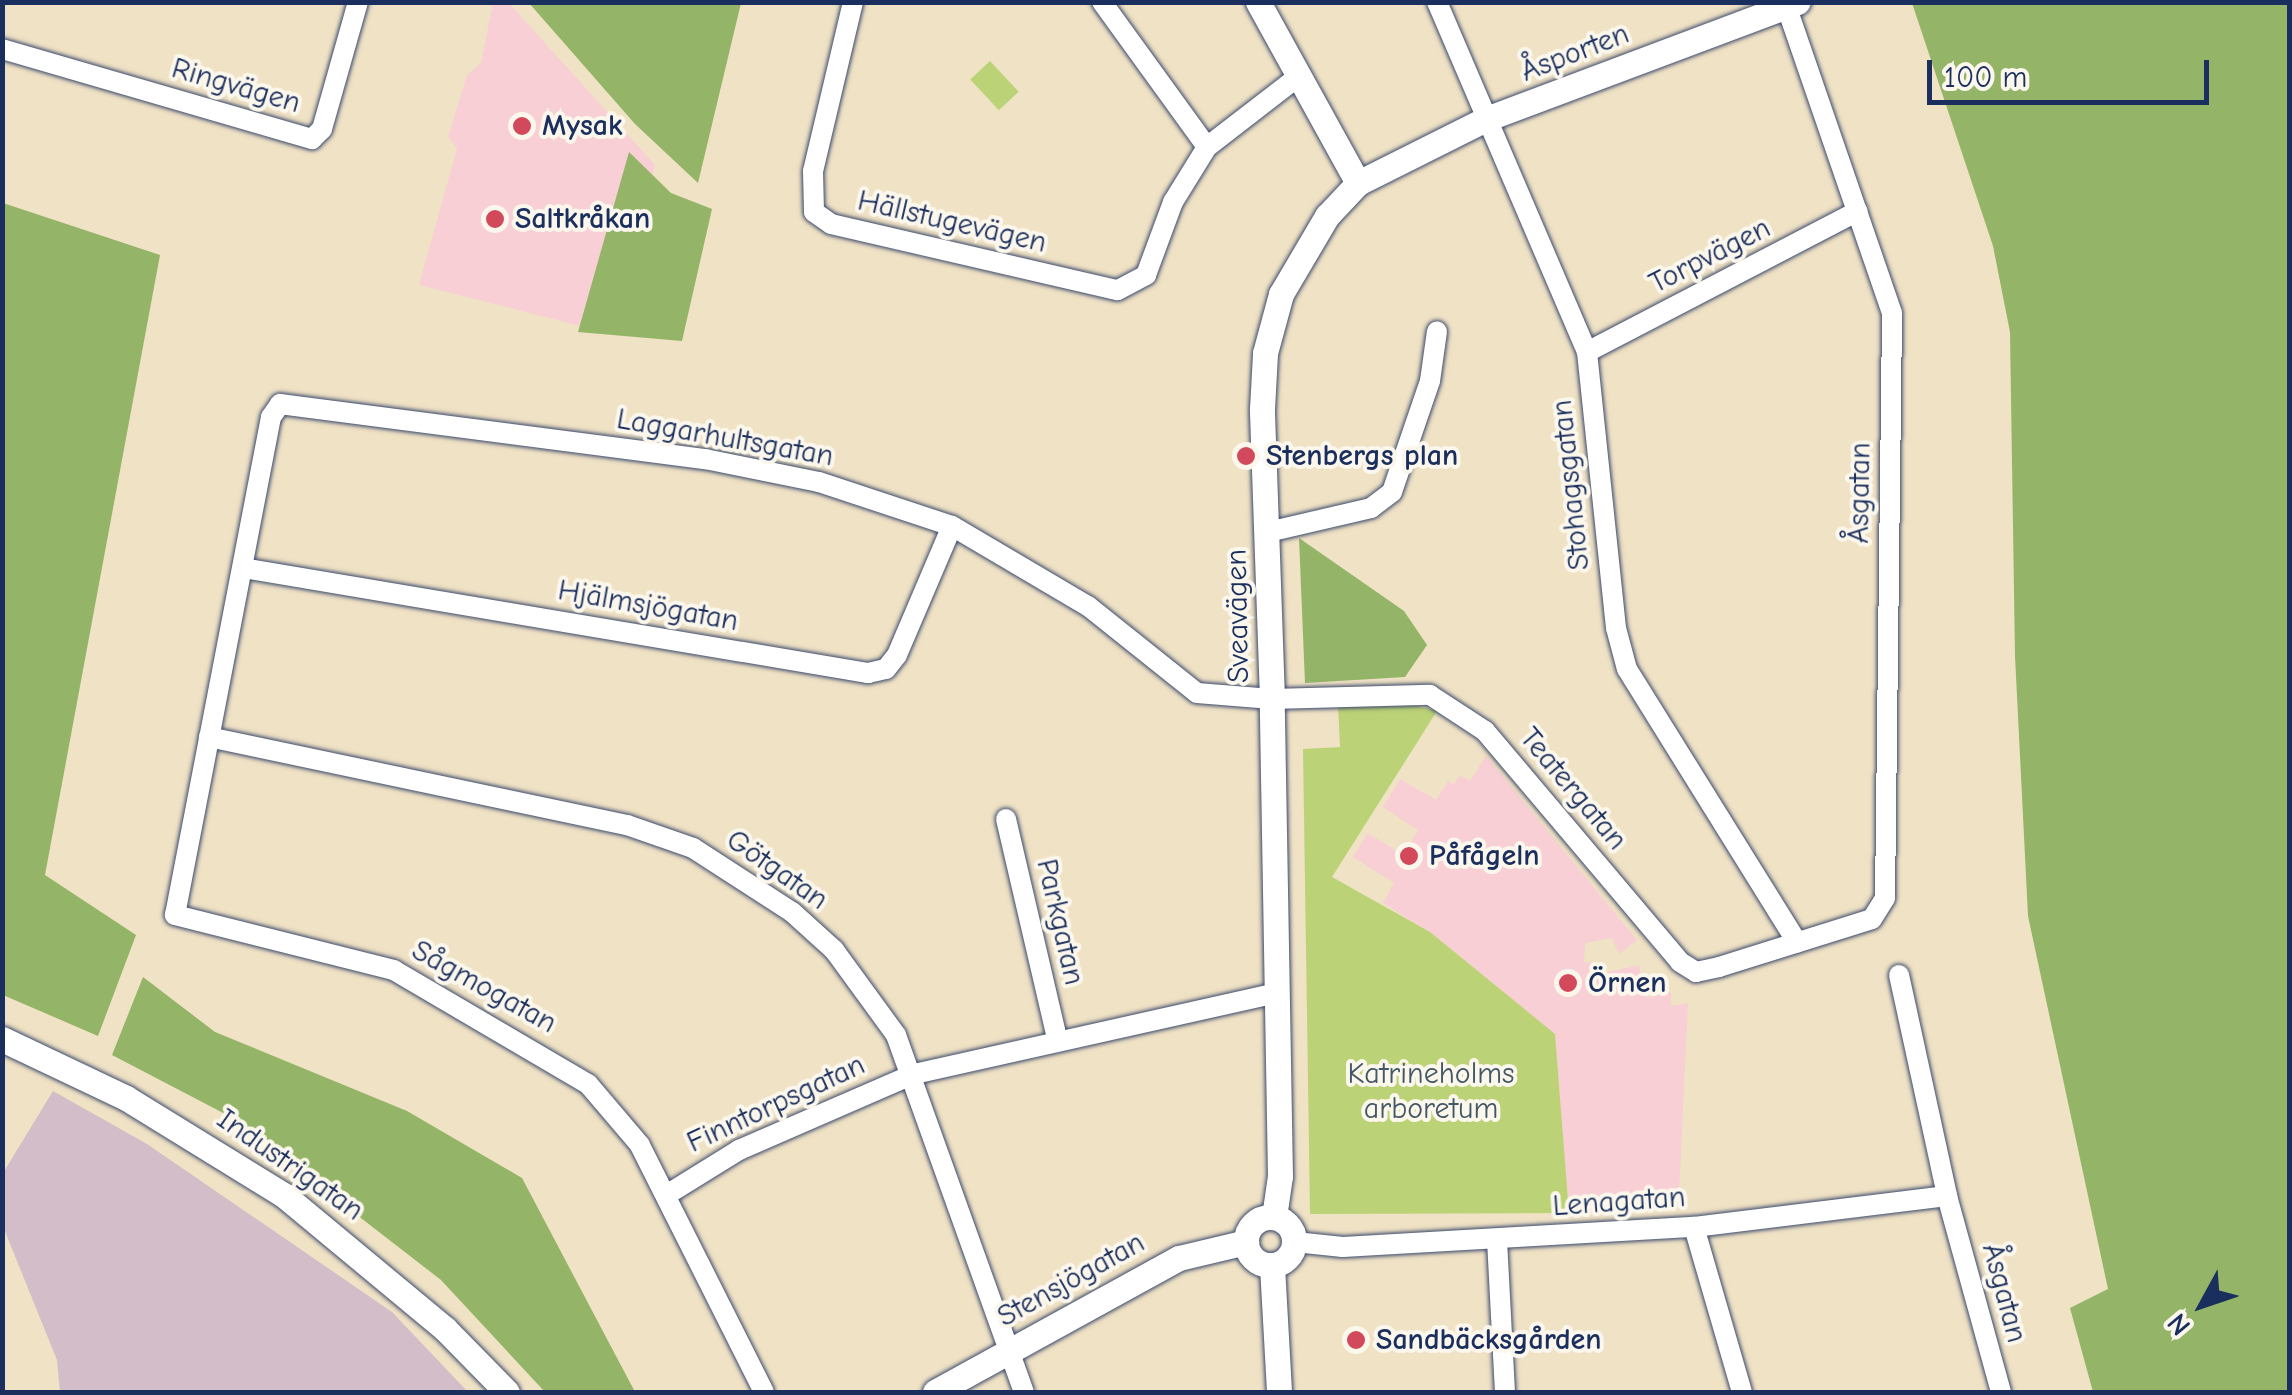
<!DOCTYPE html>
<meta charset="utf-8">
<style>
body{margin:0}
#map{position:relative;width:2292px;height:1395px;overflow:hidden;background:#f0e2c5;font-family:"Comic Neue",sans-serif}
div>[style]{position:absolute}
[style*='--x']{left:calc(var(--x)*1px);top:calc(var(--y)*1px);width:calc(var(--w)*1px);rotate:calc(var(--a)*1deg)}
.built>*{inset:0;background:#f7cfd4}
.industrial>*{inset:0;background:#d2bdc8}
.green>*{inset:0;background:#bbd276;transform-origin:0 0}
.forest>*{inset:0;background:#94b467}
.roads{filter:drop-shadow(0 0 2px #3b4a6d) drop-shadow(0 0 2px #3b4a6d)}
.minor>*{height:20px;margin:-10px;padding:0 10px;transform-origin:10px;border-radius:10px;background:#fff}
.tertiary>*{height:25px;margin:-12.5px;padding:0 12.5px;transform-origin:12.5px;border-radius:12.5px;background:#fff}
.tertiary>.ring{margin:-12.5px;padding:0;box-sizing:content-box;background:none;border:25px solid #fff;border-radius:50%}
.dots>*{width:28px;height:28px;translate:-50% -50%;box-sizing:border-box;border:5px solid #fbf7ec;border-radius:50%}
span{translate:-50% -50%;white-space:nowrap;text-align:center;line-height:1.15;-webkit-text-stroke:8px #fbf7ec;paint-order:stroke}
.street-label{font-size:30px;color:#1b2f5e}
.poi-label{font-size:30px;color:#1b2f5e;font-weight:700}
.left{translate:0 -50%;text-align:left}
.park-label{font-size:30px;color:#435864}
.frame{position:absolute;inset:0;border:5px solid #1b2f5e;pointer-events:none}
.north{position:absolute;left:2152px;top:1255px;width:100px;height:100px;-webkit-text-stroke:8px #fbf7ec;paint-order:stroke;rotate:230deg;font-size:28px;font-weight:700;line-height:40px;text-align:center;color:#1b2f5e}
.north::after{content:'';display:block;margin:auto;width:35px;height:45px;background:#1b2f5e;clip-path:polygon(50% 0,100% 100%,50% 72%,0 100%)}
.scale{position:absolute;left:1927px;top:60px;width:282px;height:45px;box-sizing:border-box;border:5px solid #1b2f5e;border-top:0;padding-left:12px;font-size:30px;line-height:35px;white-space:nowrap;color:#1b2f5e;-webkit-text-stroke:8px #fbf7ec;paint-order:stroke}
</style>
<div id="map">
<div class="built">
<i style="clip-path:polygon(493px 3px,509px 3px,655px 165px,620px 336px,419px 285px,457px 148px,448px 137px,467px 75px,481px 63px)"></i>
<i style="clip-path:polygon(1486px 756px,1637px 940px,1619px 954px,1612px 938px,1585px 943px,1584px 962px,1601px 964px,1604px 973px,1639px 965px,1647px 998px,1671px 992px,1671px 1006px,1688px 1003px,1679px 1194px,1596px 1197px,1595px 1213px,1569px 1213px,1555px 1034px,1430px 932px,1383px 903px,1394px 883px,1353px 857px,1368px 833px,1403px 855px,1418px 830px,1383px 807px,1400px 779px,1436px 800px,1448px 781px,1454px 784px,1460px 775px,1470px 781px)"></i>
</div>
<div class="industrial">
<i style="clip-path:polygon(53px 1091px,147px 1144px,392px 1312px,468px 1392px,60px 1392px,57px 1360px,2px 1224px,3px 1173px)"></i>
</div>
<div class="green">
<i style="left:990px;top:61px;width:42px;height:27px;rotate:47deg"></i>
<i style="clip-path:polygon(1393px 700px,1437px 711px,1332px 877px,1430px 932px,1555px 1034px,1569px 1213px,1310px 1214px,1303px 749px,1340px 747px,1338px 704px)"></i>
</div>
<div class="forest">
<i style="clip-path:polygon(529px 3px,741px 3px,698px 183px,635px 124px)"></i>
<i style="clip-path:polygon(1912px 3px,2289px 3px,2289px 1392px,2093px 1392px,2070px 1308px,2108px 1289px,2028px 916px,2015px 656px,2010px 332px,1993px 246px)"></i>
<i style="clip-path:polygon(629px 152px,671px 193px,712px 209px,682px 341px,578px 332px)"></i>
<i style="clip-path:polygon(3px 203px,160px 255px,45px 875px,136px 935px,98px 1036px,3px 995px)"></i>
<i style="clip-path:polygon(1299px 538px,1404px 611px,1427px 645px,1405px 677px,1305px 683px)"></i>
<i style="clip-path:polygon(143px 977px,215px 1032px,407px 1111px,522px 1178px,635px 1392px,545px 1392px,441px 1280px,229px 1116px,112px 1055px)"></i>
</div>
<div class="roads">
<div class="minor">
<i style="--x:853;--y:2;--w:174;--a:103.3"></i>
<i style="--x:813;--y:171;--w:41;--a:88.6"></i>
<i style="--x:814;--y:212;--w:21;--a:35"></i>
<i style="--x:831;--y:224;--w:294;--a:13"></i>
<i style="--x:1118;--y:290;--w:32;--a:-28"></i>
<i style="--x:1146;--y:275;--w:78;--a:-69.7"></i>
<i style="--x:1173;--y:202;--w:65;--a:-58.3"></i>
<i style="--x:1207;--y:147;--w:116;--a:-37.7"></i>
<i style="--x:1102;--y:2;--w:179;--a:54.1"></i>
<i style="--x:1437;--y:2;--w:381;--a:66.8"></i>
<i style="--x:1587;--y:352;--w:278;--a:84"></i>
<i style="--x:1616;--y:628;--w:42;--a:75"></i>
<i style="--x:1627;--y:669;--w:322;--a:58.1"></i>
<i style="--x:2;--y:49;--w:323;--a:16.2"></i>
<i style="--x:312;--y:139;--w:14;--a:-45"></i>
<i style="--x:322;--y:129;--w:132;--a:-74.2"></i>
<i style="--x:1587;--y:352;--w:305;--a:-27.5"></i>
<i style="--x:1268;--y:532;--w:106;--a:-13.1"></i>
<i style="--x:1371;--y:508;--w:26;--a:-37"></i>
<i style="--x:1392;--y:492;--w:117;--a:-71.1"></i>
<i style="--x:1430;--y:381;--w:50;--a:-82"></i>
<i style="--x:243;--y:568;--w:634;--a:9.54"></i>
<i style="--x:868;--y:673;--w:18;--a:-13"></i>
<i style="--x:886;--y:669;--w:18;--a:-52"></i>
<i style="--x:897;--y:655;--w:140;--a:-66.9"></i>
<i style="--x:209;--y:737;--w:427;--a:11.9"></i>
<i style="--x:627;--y:825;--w:70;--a:19.2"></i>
<i style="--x:693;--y:848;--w:118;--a:32.9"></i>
<i style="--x:792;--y:912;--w:57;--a:42.1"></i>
<i style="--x:834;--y:950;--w:105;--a:53.9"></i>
<i style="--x:896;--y:1035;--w:379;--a:70.3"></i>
<i style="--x:1006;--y:819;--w:225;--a:76.9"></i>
<i style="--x:1899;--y:975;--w:226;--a:77.7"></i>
<i style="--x:1947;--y:1196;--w:203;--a:74.6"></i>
<i style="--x:668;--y:1194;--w:84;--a:-31.8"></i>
<i style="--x:739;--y:1150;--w:191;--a:-23.5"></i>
<i style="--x:914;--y:1074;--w:372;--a:-12.6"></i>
<i style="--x:1694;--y:1227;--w:172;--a:73.8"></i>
<i style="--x:1497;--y:1240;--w:152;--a:87"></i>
<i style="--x:1295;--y:1242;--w:48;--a:5.9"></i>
<i style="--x:1343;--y:1247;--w:352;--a:-3.3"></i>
<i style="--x:1694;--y:1227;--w:255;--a:-7"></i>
<i style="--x:764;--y:1392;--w:276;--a:-116.7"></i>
<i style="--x:640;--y:1145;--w:80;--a:-130.4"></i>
<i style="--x:588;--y:1084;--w:225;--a:-149.6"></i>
<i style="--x:394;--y:970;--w:226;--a:-165.9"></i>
<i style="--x:175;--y:915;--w:507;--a:-79.09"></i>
<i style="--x:271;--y:417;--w:16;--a:-55"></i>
<i style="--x:280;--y:404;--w:429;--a:7.4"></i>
<i style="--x:705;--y:459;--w:116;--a:11.4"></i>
<i style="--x:819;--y:482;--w:140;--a:18.3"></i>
<i style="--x:952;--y:526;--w:158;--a:30.5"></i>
<i style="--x:1088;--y:606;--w:139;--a:38.6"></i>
<i style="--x:1197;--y:693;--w:75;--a:4.6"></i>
<i style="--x:1272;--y:699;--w:158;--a:-1.5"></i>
<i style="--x:1430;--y:695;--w:66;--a:33.2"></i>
<i style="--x:1485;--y:731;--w:302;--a:49.8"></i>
<i style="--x:1680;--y:962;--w:19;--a:32"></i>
<i style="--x:1696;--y:972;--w:24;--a:-12"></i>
<i style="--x:1719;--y:967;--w:160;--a:-17.4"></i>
<i style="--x:1872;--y:919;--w:25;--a:-58"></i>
<i style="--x:1885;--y:898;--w:585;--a:-89.31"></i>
<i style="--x:1892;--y:313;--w:329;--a:-109"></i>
</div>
<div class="tertiary">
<i style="--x:1258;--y:2;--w:207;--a:61.1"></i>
<i style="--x:2;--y:1039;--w:137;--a:25.4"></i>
<i style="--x:126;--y:1098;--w:187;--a:31.6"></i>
<i style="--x:285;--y:1196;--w:208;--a:39.7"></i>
<i style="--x:445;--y:1329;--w:88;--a:45.5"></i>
<i class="ring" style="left:1246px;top:1217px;width:23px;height:23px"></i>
<i style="--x:1274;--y:1217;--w:41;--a:-81.7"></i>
<i style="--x:1280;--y:1176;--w:477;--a:-91"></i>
<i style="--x:1272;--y:699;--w:290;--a:-92"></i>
<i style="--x:1262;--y:409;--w:56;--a:-86.9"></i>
<i style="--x:1265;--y:353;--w:61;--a:-74.8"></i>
<i style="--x:1281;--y:294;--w:91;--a:-59.5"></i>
<i style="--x:1327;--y:216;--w:45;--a:-46.8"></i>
<i style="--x:1358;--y:183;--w:143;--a:-26.6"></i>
<i style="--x:1486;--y:119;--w:333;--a:-20.6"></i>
<i style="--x:1272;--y:1266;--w:126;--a:86.8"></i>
<i style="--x:935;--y:1392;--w:278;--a:-28.8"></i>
<i style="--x:1179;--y:1258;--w:69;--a:-13.4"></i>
</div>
</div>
<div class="dots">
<i style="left:522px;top:126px;background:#d1495b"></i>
<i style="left:495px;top:219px;background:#d1495b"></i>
<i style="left:1246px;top:456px;background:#d1495b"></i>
<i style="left:1409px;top:856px;background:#d1495b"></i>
<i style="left:1568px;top:983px;background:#d1495b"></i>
<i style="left:1356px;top:1340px;background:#d1495b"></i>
</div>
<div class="street-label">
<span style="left:1575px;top:53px;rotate:-21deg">Åsporten</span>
<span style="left:236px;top:86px;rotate:16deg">Ringvägen</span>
<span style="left:952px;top:222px;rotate:13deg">Hällstugevägen</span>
<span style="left:1710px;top:256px;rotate:-27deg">Torpvägen</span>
<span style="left:725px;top:438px;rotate:10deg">Laggarhultsgatan</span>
<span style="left:1571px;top:485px;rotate:-96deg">Stohagsgatan</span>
<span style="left:1860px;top:493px;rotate:-89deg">Åsgatan</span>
<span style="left:648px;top:606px;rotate:10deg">Hjälmsjögatan</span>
<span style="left:1238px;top:616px;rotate:-91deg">Sveavägen</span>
<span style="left:1573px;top:789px;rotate:50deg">Teatergatan</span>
<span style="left:777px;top:870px;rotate:35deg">Götgatan</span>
<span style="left:1060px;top:922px;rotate:77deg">Parkgatan</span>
<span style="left:484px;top:987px;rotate:29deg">Sågmogatan</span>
<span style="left:776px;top:1104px;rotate:-25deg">Finntorpsgatan</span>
<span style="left:290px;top:1165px;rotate:35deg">Industrigatan</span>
<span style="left:1619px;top:1202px;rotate:-4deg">Lenagatan</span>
<span style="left:1071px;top:1280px;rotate:-29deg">Stensjögatan</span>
<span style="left:2004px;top:1293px;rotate:75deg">Åsgatan</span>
</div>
<div class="poi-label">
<span class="left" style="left:542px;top:126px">Mysak</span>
<span class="left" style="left:515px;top:219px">Saltkråkan</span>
<span class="left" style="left:1266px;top:456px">Stenbergs plan</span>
<span class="left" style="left:1429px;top:856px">Påfågeln</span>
<span class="left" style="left:1588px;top:983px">Örnen</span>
<span class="left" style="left:1376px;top:1340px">Sandbäcksgården</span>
</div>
<div class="park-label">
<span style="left:1431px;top:1091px">Katrineholms<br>arboretum</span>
</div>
<div class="frame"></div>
<div class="north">N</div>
<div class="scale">100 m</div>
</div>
